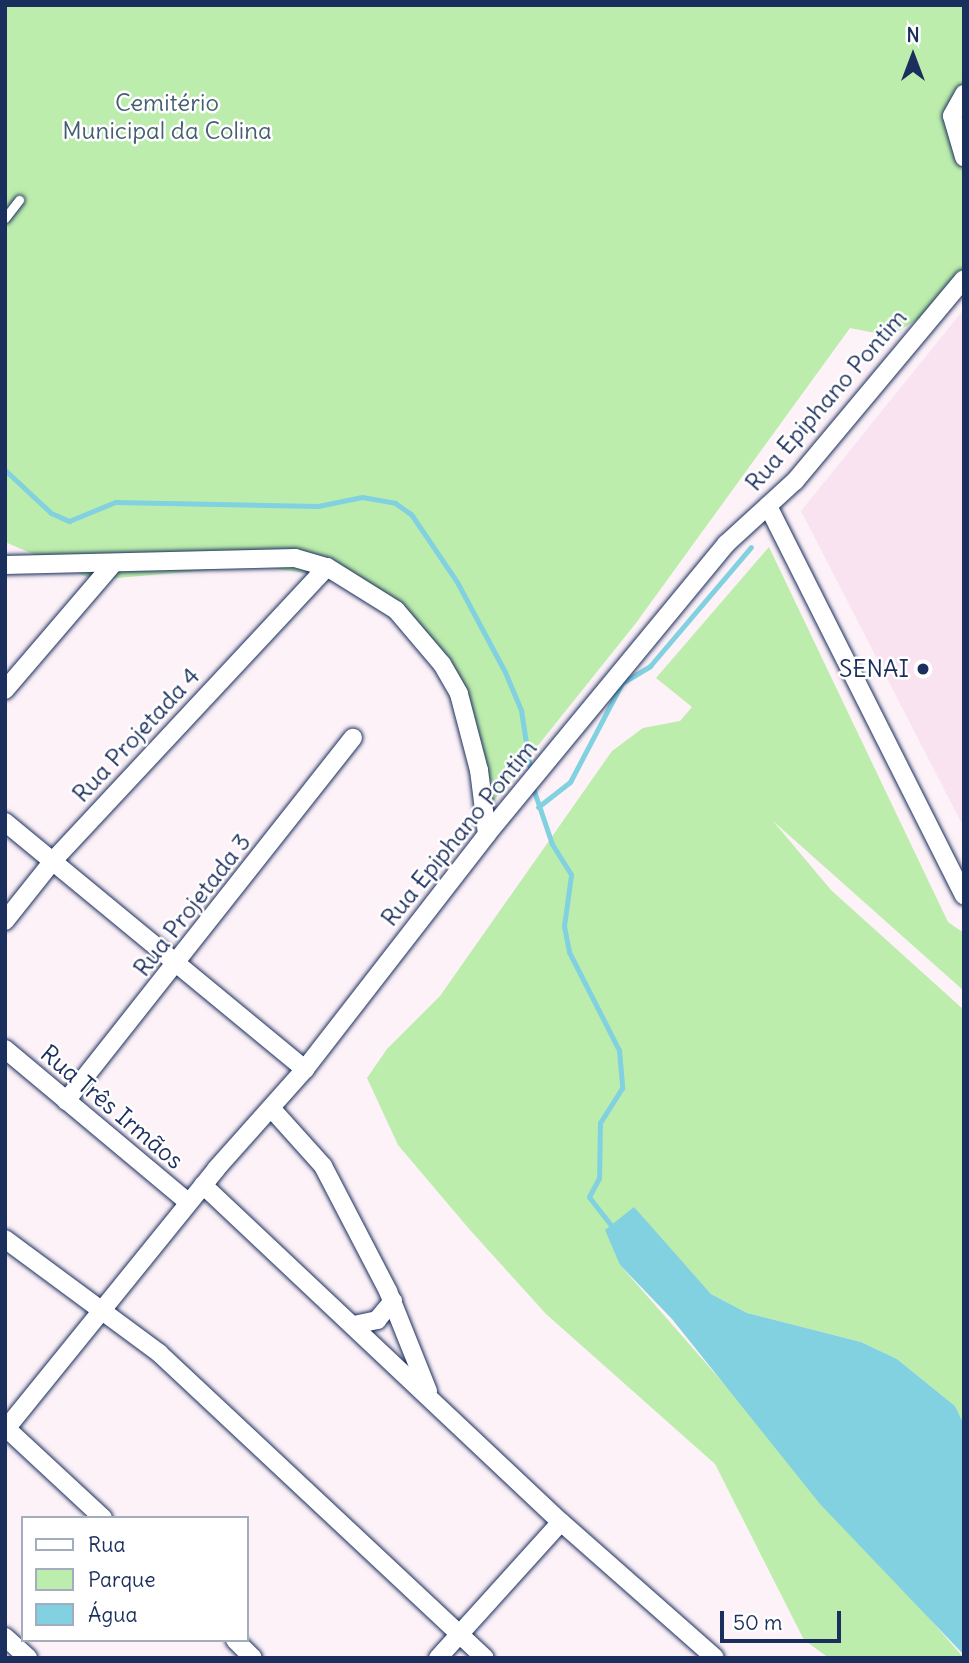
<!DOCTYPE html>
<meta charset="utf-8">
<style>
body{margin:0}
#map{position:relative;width:969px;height:1663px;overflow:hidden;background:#fdf2f8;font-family:Delius,sans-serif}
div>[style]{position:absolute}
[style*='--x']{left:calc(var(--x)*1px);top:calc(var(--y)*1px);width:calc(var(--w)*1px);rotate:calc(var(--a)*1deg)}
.built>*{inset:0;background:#fae3f0}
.green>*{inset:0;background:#bdedac}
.water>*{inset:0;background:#82d1e0}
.stream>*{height:5px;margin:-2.5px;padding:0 2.5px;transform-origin:2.5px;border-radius:2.5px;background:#82d1e0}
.roads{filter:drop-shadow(0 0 2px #1b2f5e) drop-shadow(0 0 2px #1b2f5e)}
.service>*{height:9px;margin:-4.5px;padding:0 4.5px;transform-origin:4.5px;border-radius:4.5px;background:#fff}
.minor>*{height:18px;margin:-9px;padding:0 9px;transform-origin:9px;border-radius:9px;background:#fff}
.dots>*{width:19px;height:19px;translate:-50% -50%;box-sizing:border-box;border:4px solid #fff;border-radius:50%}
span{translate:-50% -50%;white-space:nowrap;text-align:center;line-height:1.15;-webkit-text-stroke:5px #fff;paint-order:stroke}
.park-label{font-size:24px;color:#445e72}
.street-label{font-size:24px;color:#1b2f5e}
.poi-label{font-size:24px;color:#1b2f5e}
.right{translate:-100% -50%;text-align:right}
.frame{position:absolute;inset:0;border:7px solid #1b2f5e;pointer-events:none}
.legend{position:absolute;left:21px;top:1516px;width:228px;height:126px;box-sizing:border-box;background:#fff;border:2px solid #a4acbf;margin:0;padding:9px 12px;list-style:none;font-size:21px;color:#1b2f5e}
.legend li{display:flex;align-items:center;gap:14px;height:35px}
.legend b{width:35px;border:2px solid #a4acbf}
.north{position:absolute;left:878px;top:21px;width:70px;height:70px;-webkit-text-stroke:5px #fff;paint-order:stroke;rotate:0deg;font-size:19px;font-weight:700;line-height:28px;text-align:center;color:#1b2f5e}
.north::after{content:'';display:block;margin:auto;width:24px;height:32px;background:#1b2f5e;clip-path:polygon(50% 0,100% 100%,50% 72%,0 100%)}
.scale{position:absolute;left:720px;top:1611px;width:121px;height:32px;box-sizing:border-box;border:4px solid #1b2f5e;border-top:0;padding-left:9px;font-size:21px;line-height:24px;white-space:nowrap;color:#1b2f5e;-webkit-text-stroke:5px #fff;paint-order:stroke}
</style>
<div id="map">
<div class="built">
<i style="clip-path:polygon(964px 309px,964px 828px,801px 511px)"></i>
</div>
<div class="green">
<i style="clip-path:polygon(5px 5px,964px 5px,964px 292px,890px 336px,850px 328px,636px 623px,468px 833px,487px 782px,466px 716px,422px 632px,327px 576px,256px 566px,94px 580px,5px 542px)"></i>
<i style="clip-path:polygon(769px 547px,948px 922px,964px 933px,964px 991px,773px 821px,831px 890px,964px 1010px,964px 1424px,955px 1406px,897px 1359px,861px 1342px,747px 1313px,711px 1294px,685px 1265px,620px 1265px,964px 1658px,829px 1658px,804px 1640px,715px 1464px,546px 1314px,470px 1230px,398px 1145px,367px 1078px,387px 1049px,440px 996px,612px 751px,643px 728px,680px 721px,692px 707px,656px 678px)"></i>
</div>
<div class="water">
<i style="clip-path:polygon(634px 1207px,711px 1294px,747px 1313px,861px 1342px,897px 1359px,955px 1406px,964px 1424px,964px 1655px,820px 1504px,672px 1319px,620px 1265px,605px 1230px)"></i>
</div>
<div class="stream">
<i style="--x:5;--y:470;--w:63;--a:43.1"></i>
<i style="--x:51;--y:513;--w:20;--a:24"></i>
<i style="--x:69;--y:521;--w:50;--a:-22.4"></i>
<i style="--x:115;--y:502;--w:203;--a:1.1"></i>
<i style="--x:318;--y:506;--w:45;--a:-11.6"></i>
<i style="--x:362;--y:497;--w:34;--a:10"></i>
<i style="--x:395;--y:503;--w:19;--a:35"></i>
<i style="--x:411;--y:514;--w:82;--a:55.9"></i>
<i style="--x:457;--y:582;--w:102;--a:61.9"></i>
<i style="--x:505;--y:672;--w:41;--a:67.2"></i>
<i style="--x:521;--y:710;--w:66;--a:81.3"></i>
<i style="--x:532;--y:785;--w:62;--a:71.3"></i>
<i style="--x:552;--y:844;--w:36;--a:58"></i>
<i style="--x:571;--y:875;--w:51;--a:97.8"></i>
<i style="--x:564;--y:926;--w:26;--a:79"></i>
<i style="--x:569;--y:952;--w:110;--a:63"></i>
<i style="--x:619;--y:1050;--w:38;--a:85"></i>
<i style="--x:622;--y:1088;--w:41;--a:122.2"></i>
<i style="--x:600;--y:1123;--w:55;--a:91"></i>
<i style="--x:599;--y:1178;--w:21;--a:118"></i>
<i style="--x:589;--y:1197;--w:41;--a:52"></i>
<i style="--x:538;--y:807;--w:41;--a:-38"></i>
<i style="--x:570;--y:782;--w:112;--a:-62.3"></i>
<i style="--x:622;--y:683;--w:33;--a:-31"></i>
<i style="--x:650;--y:666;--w:156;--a:-49.7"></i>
</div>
<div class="roads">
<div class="service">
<i style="--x:5;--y:218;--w:23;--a:-52"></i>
</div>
<div class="minor">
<i style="--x:964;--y:94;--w:25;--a:119"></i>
<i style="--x:952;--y:116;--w:43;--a:73.7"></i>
<i style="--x:768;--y:506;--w:436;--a:63.3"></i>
<i style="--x:5;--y:565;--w:290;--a:-1.4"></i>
<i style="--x:295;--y:558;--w:33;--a:16"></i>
<i style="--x:327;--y:567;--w:403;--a:133"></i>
<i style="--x:52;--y:862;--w:75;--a:128.5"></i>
<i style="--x:327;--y:567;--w:81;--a:31.9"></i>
<i style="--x:396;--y:610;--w:71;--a:49.6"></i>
<i style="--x:442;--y:664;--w:34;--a:60"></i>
<i style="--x:459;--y:694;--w:79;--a:75.3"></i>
<i style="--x:479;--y:770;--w:64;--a:82.9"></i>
<i style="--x:5;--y:690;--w:167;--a:-49.4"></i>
<i style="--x:5;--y:822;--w:389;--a:39.5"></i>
<i style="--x:5;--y:1049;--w:239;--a:39.9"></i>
<i style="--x:66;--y:1101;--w:463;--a:-51.7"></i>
<i style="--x:271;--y:1108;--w:78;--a:48.1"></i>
<i style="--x:323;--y:1166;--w:141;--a:62.5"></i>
<i style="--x:388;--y:1291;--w:108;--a:68.2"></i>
<i style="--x:203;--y:1185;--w:492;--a:43.3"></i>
<i style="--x:561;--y:1522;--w:205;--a:41.4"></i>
<i style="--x:5;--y:1239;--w:192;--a:36.5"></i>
<i style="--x:159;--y:1353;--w:446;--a:43.1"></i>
<i style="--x:354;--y:1325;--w:24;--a:-12"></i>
<i style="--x:377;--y:1320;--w:25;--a:-50"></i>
<i style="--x:5;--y:1427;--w:134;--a:42.9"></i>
<i style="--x:5;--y:1430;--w:336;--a:-51"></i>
<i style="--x:216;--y:1169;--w:134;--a:-48.3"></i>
<i style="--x:305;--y:1069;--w:297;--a:-52.2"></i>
<i style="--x:487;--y:834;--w:376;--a:-50.5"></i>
<i style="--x:726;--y:544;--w:93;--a:-42.4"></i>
<i style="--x:795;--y:481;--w:263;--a:-50.1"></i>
<i style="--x:5;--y:1637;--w:31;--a:42"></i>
<i style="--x:235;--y:1640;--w:25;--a:45"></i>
<i style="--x:438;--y:1658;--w:183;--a:-47.9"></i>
</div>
</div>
<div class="dots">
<i style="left:923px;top:669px;background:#1b2f5e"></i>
</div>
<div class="park-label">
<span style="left:167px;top:117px">Cemitério<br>Municipal da Colina</span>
</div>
<div class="street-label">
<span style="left:826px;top:400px;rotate:-49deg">Rua Epiphano Pontim</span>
<span style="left:136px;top:735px;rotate:-47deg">Rua Projetada 4</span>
<span style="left:459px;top:833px;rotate:-51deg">Rua Epiphano Pontim</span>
<span style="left:192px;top:905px;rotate:-52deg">Rua Projetada 3</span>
<span style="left:112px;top:1107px;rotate:40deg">Rua Três Irmãos</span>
</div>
<div class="poi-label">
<span class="right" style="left:909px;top:669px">SENAI</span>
</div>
<div class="frame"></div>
<ul class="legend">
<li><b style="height:9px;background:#fff"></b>Rua</li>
<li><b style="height:19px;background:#bdedac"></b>Parque</li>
<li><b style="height:19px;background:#82d1e0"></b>Água</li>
</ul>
<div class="north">N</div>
<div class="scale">50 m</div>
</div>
